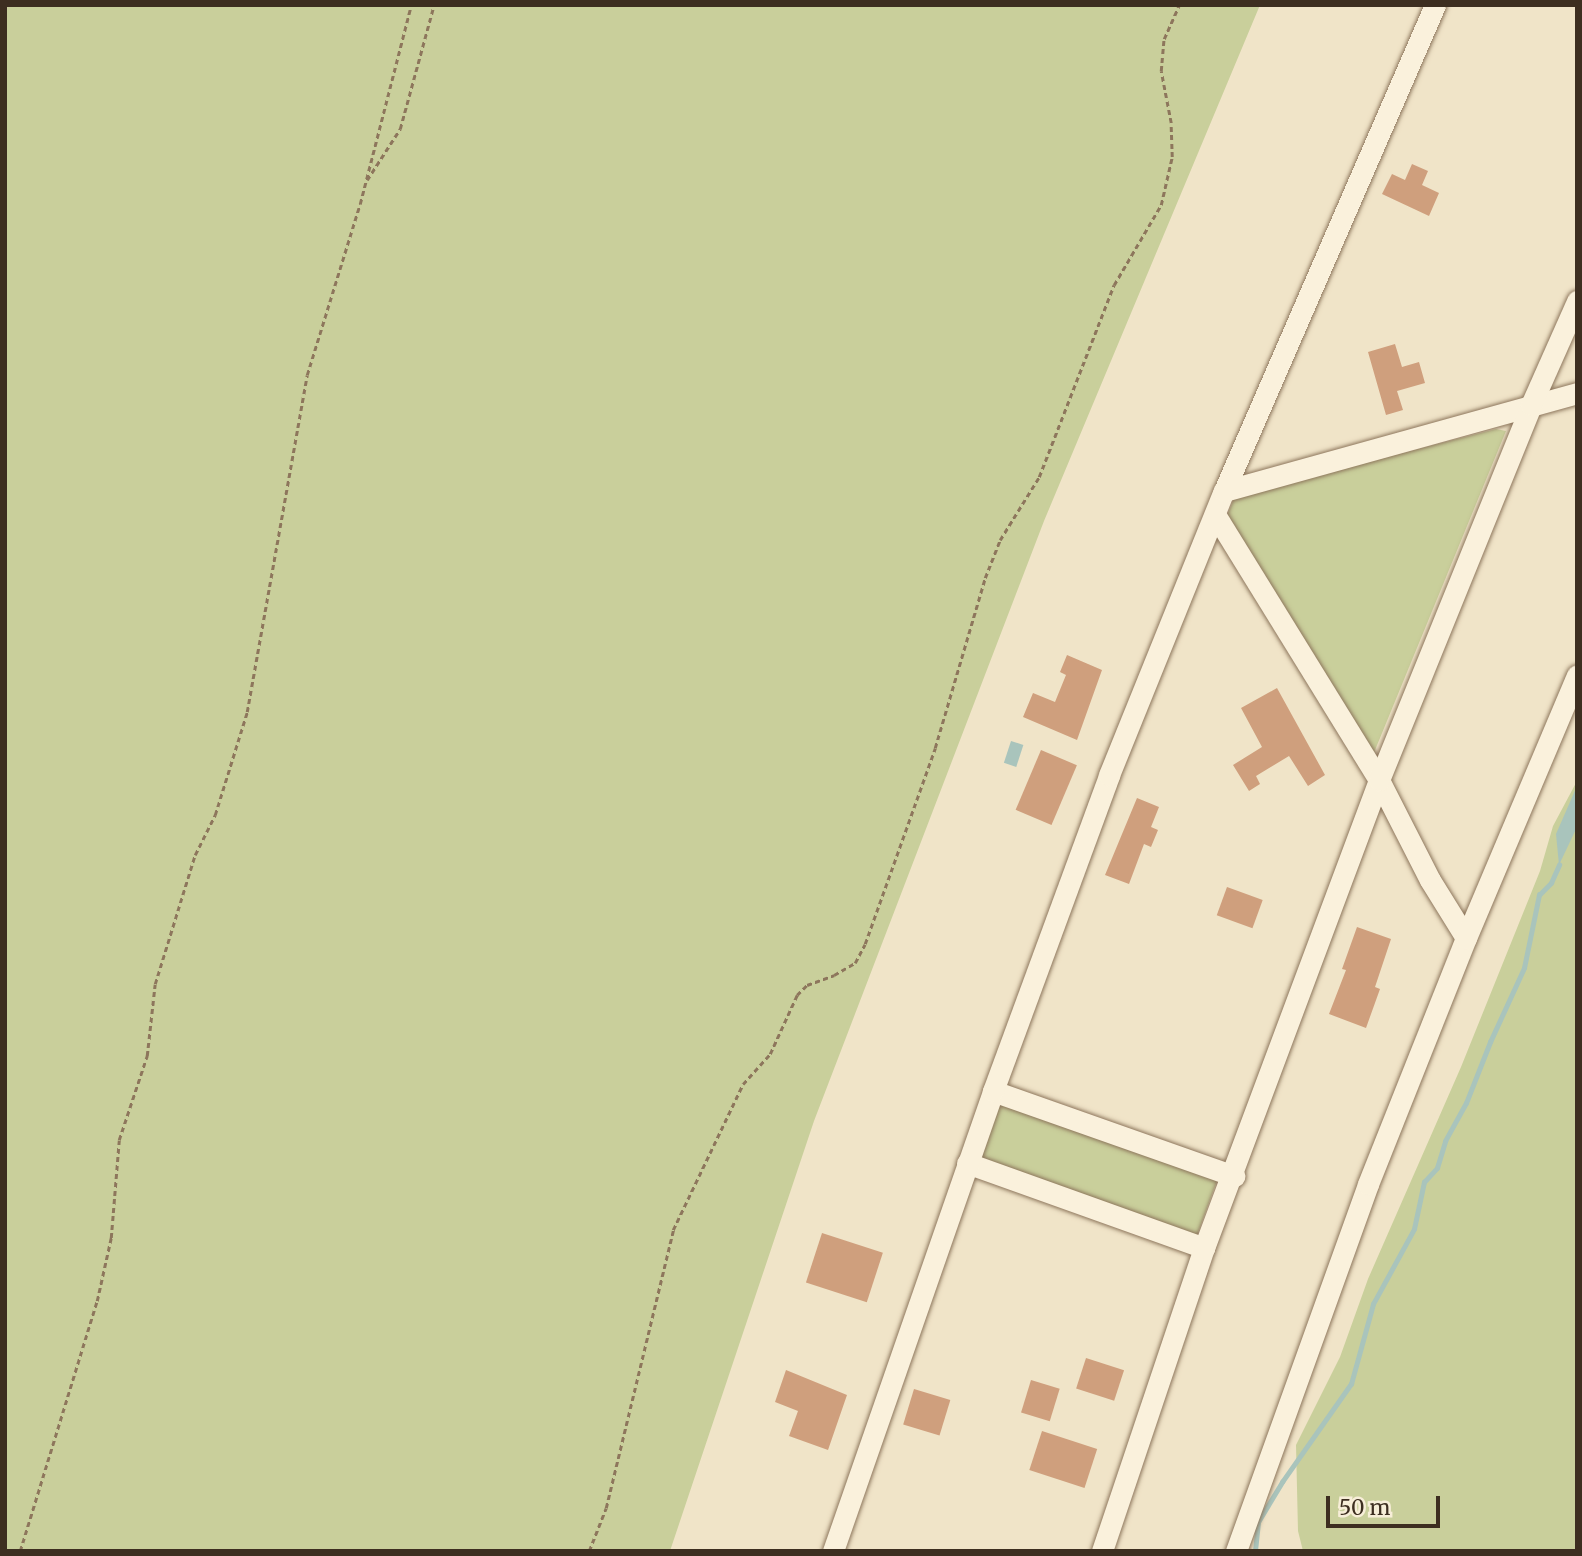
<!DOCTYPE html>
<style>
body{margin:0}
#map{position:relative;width:1582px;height:1556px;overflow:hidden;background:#f0e4c8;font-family:Merriweather,serif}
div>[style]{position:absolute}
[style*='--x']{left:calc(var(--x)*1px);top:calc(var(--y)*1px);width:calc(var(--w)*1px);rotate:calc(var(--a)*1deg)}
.green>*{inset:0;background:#c9cf9b;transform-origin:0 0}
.water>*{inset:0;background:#a9c4bc;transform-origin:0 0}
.stream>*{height:4.5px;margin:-2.25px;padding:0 2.25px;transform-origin:2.25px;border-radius:2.25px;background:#a9c4bc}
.building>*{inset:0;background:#cf9f7d;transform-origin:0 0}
.path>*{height:2.5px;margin-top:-1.25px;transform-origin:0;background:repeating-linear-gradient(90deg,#8d765c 0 5px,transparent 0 8.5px)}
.roads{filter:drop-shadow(0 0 2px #8d765c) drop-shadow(0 0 2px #8d765c)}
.minor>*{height:21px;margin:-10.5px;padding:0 10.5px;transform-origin:10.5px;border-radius:10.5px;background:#faf1dc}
span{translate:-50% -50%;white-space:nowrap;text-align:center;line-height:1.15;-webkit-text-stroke:7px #f7eed8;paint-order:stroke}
.frame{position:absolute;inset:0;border:7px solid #3d2e20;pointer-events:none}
.scale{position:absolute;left:1326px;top:1496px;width:114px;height:32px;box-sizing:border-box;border:4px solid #3d2e20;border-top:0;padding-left:9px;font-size:21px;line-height:24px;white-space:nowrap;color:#3d2e20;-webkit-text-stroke:5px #f7eed8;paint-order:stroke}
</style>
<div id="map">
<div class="green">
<i style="clip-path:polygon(5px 5px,1260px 5px,1044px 521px,814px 1121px,670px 1551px,5px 1551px)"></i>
<i style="clip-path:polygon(1496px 429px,1506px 431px,1373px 755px,1227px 516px,1235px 496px)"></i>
<i style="clip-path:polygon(1577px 781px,1577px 1551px,1303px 1551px,1298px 1531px,1296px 1445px,1340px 1357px,1368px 1279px,1461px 1067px,1540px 871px,1553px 826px)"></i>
<i style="left:998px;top:1101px;width:233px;height:62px;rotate:20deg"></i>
</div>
<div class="water">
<i style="left:1011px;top:741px;width:13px;height:23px;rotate:18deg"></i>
<i style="clip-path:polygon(1577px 786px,1577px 827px,1559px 865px,1556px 834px)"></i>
</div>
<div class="stream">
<i style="--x:1255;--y:1551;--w:29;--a:-84"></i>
<i style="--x:1258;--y:1522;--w:47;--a:-59"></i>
<i style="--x:1282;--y:1482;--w:120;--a:-54.9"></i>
<i style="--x:1351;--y:1384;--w:83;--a:-74.6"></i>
<i style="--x:1373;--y:1304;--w:85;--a:-61.3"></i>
<i style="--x:1414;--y:1229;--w:48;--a:-78"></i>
<i style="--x:1424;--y:1182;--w:19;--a:-47"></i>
<i style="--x:1437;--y:1168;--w:28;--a:-73"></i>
<i style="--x:1445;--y:1141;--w:43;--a:-61.1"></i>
<i style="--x:1466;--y:1103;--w:66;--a:-68.5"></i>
<i style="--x:1490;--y:1042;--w:81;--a:-65.3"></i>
<i style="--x:1524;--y:968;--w:75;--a:-78.4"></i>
<i style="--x:1539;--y:895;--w:17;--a:-45"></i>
<i style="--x:1551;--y:883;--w:20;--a:-66"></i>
</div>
<div class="building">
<i style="clip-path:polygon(1412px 164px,1428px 171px,1422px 185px,1439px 193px,1429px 216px,1382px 194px,1392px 174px,1405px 180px)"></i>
<i style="clip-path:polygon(1395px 344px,1402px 367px,1419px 362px,1425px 383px,1397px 391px,1403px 410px,1386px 415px,1368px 352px)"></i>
<i style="clip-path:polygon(1067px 655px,1102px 670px,1077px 740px,1023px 717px,1033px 693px,1055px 702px,1066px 675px,1060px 672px)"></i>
<i style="clip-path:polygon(1277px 688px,1325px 775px,1308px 786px,1289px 756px,1256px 776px,1260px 784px,1249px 791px,1233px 765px,1262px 747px,1241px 708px)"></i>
<i style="left:1041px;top:750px;width:39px;height:65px;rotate:23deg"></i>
<i style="clip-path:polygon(1137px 798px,1159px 807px,1151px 827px,1158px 830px,1151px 847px,1144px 844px,1129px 884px,1105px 875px)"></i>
<i style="left:1227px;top:887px;width:38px;height:30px;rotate:20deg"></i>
<i style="clip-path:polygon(1357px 927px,1391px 939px,1375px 987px,1380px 989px,1366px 1028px,1329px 1014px,1346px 970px,1342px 969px)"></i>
<i style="left:822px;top:1233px;width:64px;height:52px;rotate:18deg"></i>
<i style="left:1086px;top:1358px;width:40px;height:32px;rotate:18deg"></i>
<i style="clip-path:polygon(786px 1370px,847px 1395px,828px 1450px,789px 1436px,798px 1411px,775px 1402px)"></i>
<i style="left:1031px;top:1380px;width:30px;height:34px;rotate:17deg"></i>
<i style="left:914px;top:1389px;width:38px;height:37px;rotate:17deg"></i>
<i style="left:1042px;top:1431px;width:58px;height:41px;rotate:18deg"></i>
</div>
<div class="path">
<i style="--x:367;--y:180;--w:61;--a:-57.1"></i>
<i style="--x:400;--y:129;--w:129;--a:-74.7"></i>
<i style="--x:20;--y:1551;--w:262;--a:-72.9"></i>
<i style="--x:97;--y:1301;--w:65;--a:-77.5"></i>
<i style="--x:111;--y:1238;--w:98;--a:-85.3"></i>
<i style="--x:119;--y:1140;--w:89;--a:-71.6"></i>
<i style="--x:147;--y:1056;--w:72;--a:-83.7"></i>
<i style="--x:155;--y:984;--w:135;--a:-72.8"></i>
<i style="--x:195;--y:855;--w:45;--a:-63.4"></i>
<i style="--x:215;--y:815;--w:108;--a:-72.7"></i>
<i style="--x:247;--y:712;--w:342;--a:-79.9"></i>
<i style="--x:307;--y:375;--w:179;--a:-72.8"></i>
<i style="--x:360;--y:204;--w:205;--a:-75.6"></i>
<i style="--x:589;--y:1551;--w:46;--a:-68.4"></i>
<i style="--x:606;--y:1508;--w:286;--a:-76.4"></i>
<i style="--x:673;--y:1230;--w:162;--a:-64.4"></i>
<i style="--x:743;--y:1084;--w:40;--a:-48"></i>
<i style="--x:770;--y:1054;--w:65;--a:-65.4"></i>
<i style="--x:797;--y:995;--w:14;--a:-45"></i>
<i style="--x:807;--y:985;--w:29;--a:-20"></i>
<i style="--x:834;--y:975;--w:24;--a:-30"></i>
<i style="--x:855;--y:963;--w:21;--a:-62"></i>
<i style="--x:865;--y:944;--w:208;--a:-70.3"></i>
<i style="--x:935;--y:748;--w:177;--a:-73.6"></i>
<i style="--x:985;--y:578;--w:41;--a:-68.5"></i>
<i style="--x:1000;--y:540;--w:74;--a:-58.2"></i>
<i style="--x:1039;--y:477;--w:206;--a:-68.7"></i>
<i style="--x:1114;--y:285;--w:93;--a:-59.6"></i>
<i style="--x:1161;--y:205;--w:49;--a:-77.1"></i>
<i style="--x:1172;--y:157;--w:34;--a:-92"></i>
<i style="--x:1171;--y:123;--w:53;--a:-100.9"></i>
<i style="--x:1161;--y:71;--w:32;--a:-85"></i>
<i style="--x:1164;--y:39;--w:37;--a:-66"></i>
</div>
<div class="roads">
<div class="minor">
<i style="--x:1224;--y:491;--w:366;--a:-15.5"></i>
<i style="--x:1216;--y:516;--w:310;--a:58.3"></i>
<i style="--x:1379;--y:780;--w:112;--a:63"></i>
<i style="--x:1430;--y:880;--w:68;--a:58.2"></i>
<i style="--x:993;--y:1091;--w:256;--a:19.4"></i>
<i style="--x:967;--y:1163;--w:252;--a:19.7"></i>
<i style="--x:833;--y:1551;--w:487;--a:-70.8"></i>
<i style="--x:993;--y:1091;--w:337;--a:-69.8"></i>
<i style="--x:1109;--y:775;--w:306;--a:-68"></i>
<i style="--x:1224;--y:491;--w:530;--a:-66.53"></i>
<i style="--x:1102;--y:1551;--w:320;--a:-71.4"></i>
<i style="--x:1204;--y:1248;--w:500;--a:-69.5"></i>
<i style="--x:1379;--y:780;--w:405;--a:-67.9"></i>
<i style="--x:1531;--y:405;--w:114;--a:-66.1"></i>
<i style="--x:1236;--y:1551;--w:390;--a:-70.2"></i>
<i style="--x:1368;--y:1184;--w:265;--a:-68.3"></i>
<i style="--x:1466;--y:938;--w:285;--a:-67.1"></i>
</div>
</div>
<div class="frame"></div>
<div class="scale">50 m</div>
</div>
